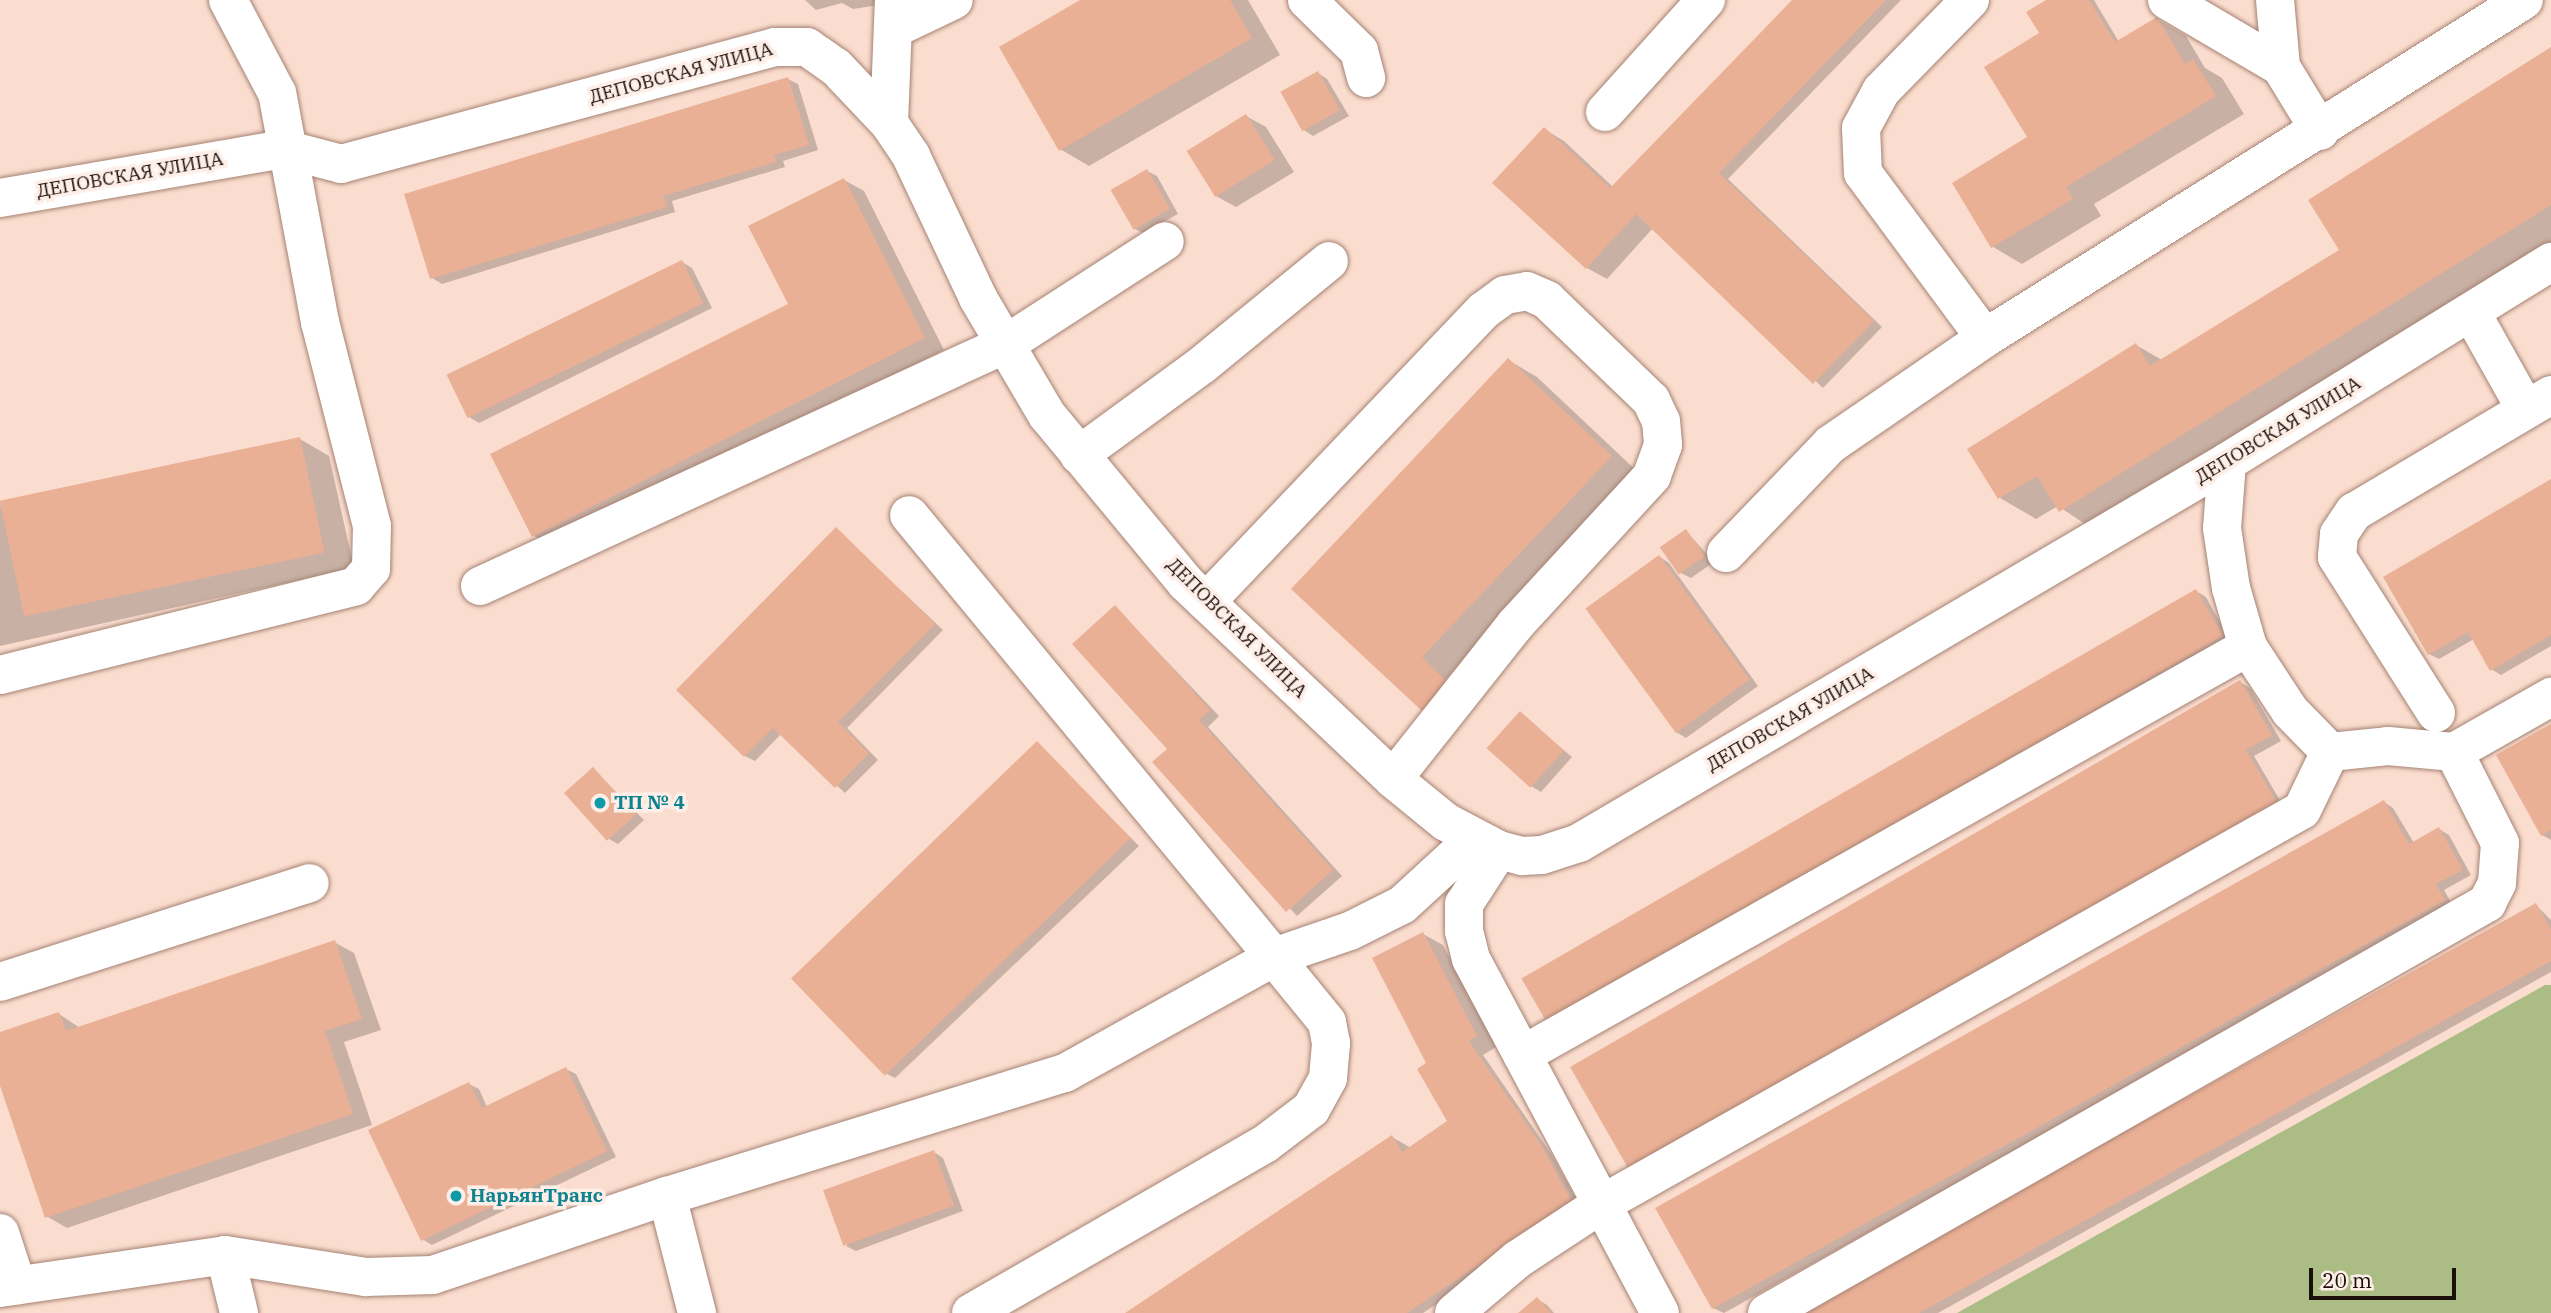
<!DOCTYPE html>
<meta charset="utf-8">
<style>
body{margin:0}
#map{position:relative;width:2551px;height:1313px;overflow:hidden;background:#fbddcf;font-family:"IBM Plex Serif",serif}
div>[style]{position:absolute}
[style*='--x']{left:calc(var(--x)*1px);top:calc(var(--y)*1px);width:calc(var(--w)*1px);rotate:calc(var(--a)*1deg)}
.forest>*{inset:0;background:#acbc85}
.shadow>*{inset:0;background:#0003}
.building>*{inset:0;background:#eab096;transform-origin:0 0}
.roads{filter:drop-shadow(0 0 2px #a58373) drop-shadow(0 0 2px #a58373)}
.minor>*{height:38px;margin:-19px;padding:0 19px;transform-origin:19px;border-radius:19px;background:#fff}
.dots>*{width:19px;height:19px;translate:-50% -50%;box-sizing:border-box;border:4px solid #fdeee7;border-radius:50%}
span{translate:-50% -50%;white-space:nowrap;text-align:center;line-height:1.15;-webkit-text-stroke:7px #fdeee7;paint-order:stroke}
.street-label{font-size:19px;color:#1c0f0a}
.culture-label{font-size:19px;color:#0d838f;font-weight:700}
.left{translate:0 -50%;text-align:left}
.scale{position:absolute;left:2309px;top:1268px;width:147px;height:32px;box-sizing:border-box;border:4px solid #1c0f0a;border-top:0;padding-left:9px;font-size:21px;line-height:24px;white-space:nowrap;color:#1c0f0a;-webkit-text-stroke:5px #fdeee7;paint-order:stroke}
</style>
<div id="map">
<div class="forest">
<i style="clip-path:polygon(2545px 985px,2551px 985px,2551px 1313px,1957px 1313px)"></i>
</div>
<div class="shadow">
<i style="clip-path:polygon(805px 0,878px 0,879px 5px,853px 9px,842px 3px,816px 10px)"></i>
<i style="clip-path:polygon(1084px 0,1248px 0,1280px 55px,1089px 166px,1060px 149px)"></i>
<i style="clip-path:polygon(1794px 0,1901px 0,1728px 179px,1882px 327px,1823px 388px,1653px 228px,1607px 279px,1587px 268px,1544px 129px,1564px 141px,1613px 187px)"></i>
<i style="clip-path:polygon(2050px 0,2094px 0,2119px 42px,2157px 19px,2186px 36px,2205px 68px,2222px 78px,2244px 114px,2094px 204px,2101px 216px,2022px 264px,1993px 247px,2030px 138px,2039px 35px)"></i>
<i style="clip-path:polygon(2551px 49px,2551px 248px,2097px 532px,2058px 506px,2036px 519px,2000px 498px,2136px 345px,2162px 360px,2341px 250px)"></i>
<i style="clip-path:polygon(1318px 73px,1327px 79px,1349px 116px,1313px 136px,1304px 130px)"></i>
<i style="clip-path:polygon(788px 79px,798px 84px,818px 150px,783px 161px,785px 167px,672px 201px,675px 212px,442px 284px,432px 278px)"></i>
<i style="clip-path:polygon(1246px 116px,1266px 127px,1294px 172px,1236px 207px,1216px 196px)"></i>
<i style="clip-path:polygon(1147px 171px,1157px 176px,1178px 214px,1143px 233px,1133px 228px)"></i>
<i style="clip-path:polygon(844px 180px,864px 191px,944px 350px,554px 547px,534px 536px,790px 304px)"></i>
<i style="clip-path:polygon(682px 262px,692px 268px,712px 308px,479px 423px,469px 417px)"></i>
<i style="clip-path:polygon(1508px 360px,1537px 377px,1640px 474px,1446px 679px,1458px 690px,1423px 710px,1293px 589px)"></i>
<i style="clip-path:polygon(300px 439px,329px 456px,354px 568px,0 646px,0 505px)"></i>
<i style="clip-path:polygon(2551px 481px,2551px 646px,2501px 675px,2491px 669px,2474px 639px,2439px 659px,2429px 654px)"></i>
<i style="clip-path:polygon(836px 529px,943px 630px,847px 728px,878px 760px,845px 793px,781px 734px,755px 761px,745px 756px,679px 690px)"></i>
<i style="clip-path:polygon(1686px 531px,1714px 562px,1691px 578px,1681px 573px)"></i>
<i style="clip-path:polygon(1660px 557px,1669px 563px,1758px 686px,1686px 738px,1676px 732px)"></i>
<i style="clip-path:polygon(2196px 591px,2206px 597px,2231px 642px,1556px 1024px,1546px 1018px)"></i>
<i style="clip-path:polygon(1115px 607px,1219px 716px,1208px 727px,1342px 876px,1297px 916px,1155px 762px,1170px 749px)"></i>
<i style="clip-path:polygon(2240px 682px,2250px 688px,2281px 741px,2254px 756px,2285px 809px,1644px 1179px)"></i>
<i style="clip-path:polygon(1521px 714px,1572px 757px,1541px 792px,1531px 786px)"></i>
<i style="clip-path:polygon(2551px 726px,2551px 840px,2542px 835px)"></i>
<i style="clip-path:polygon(1037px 743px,1139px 846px,895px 1078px,885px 1073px)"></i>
<i style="clip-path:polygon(593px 769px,644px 820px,618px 844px,609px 839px)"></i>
<i style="clip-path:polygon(2384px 802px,2393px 808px,2414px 843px,2439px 829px,2449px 835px,2471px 875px,2444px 890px,2453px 906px,1724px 1313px,1713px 1308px)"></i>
<i style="clip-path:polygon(2536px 905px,2551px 920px,2551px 972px,1938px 1313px,1802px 1313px)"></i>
<i style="clip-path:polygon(1423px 934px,1443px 945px,1496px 1047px,1483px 1055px,1552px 1155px,1581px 1208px,1423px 1313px,1128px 1313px,1392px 1137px,1411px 1148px,1457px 1129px,1431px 1064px)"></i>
<i style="clip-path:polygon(334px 942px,354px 953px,381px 1030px,344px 1042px,372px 1125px,67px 1228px,46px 1216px,0 1081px,0 1034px,59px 1014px,80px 1028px)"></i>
<i style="clip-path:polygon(566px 1069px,576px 1074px,616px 1157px,432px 1245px,422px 1239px,469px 1084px,479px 1089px,487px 1107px)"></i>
<i style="clip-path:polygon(934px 1152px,943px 1158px,963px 1211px,856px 1251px,846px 1246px)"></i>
<i style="clip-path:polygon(1537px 1299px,1547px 1305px,1554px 1313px,1521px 1313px)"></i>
</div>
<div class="building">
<i style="clip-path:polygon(1080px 0,1230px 0,1252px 38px,1059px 151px,999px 47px)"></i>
<i style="clip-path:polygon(1792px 0,1886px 0,1719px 173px,1874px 321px,1813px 384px,1636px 214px,1586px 269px,1492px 183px,1544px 127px,1610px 188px)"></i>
<i style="clip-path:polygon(2046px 0,2089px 0,2115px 42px,2157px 17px,2185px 64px,2193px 59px,2216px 96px,2066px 187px,2073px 199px,1991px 248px,1952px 183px,2027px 137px,1984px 67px,2039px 33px,2026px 12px)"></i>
<i style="clip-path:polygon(2551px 47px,2551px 205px,2059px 512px,2037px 476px,1998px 499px,1967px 449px,2136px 343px,2150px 366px,2339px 250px,2308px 200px)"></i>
<i style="left:1318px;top:71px;width:45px;height:43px;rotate:61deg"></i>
<i style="clip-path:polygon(788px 77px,809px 145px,774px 155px,776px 162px,663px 196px,667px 207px,430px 279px,404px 194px)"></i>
<i style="left:1246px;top:114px;width:54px;height:70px;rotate:58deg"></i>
<i style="left:1147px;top:169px;width:46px;height:42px;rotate:60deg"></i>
<i style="clip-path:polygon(844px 178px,925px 338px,532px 537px,490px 454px,788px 304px,748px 226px)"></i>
<i style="left:682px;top:260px;width:48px;height:262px;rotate:64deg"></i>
<i style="clip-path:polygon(1508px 358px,1612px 456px,1422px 657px,1449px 684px,1422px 711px,1291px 589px)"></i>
<i style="left:300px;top:437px;width:118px;height:307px;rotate:78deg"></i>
<i style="clip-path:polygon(2551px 479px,2551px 635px,2490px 671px,2468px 632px,2428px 655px,2383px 577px)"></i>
<i style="clip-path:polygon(836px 527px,935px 624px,838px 722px,869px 753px,835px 788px,773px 728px,744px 757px,676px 690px)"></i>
<i style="left:1686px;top:529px;width:33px;height:32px;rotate:55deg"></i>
<i style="left:1659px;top:555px;width:154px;height:91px;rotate:54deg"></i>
<i style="left:2196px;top:589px;width:54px;height:779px;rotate:60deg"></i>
<i style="clip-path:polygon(1115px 605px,1210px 710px,1199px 720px,1333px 870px,1286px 912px,1152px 762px,1167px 749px,1072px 644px)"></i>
<i style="clip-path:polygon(2240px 680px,2272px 735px,2246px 750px,2277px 803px,1632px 1175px,1570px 1067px)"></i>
<i style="left:1520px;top:711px;width:59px;height:50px;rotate:42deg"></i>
<i style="clip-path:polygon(2551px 724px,2551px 830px,2541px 836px,2496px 755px)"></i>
<i style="left:1037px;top:741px;width:135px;height:342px;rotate:46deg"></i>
<i style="left:593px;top:767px;width:64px;height:39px;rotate:48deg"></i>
<i style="clip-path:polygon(2384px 800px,2409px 844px,2439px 827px,2463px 870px,2436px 884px,2445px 900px,1712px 1309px,1655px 1208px)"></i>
<i style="clip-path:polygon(2536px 903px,2551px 930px,2551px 961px,1919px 1313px,1798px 1313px)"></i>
<i style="clip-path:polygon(1423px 932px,1477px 1036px,1469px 1041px,1543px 1148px,1572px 1202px,1407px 1313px,1125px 1313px,1392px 1135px,1402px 1152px,1447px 1121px,1417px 1069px,1426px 1063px,1372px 958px)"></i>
<i style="clip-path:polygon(335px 940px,362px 1019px,325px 1031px,353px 1114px,45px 1218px,0 1086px,0 1032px,59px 1012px,66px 1031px)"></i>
<i style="clip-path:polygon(566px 1067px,607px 1151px,421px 1241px,368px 1130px,469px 1082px,482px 1108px)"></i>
<i style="left:934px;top:1150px;width:59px;height:118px;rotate:70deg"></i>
<i style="clip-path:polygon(1537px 1297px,1551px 1313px,1518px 1313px)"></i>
</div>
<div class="roads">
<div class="minor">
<i style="--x:1307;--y:0;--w:73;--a:44.4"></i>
<i style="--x:1359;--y:51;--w:28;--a:75"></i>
<i style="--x:1970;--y:0;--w:127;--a:134.4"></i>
<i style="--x:1881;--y:91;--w:42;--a:118.4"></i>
<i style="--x:1861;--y:128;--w:45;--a:87.5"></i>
<i style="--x:1863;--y:173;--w:205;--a:53.5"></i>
<i style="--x:2167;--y:0;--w:132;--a:30.4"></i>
<i style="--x:2281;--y:67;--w:67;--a:-95.1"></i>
<i style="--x:895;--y:28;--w:65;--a:-25.4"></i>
<i style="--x:2281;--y:67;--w:75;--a:58.6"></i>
<i style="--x:1605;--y:112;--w:151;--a:-48"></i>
<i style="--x:889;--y:123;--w:123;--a:-87.7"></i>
<i style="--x:0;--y:198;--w:288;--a:-9.8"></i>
<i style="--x:284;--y:149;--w:59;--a:14.7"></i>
<i style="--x:341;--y:164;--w:449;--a:-15.1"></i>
<i style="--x:775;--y:47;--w:32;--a:0"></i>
<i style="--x:807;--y:47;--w:35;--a:35"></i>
<i style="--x:836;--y:67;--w:77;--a:46.6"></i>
<i style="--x:889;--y:123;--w:40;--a:56"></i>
<i style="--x:911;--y:156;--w:157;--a:64.7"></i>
<i style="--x:978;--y:298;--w:136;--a:59.5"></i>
<i style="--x:1047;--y:415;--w:218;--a:50.4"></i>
<i style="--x:1186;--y:583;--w:285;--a:43.4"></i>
<i style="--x:1393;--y:779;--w:68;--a:39.1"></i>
<i style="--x:1446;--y:822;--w:60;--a:27.8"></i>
<i style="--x:1499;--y:850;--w:24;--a:15"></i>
<i style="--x:1522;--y:856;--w:20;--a:-3"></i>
<i style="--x:1542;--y:855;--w:39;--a:-18"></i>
<i style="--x:1579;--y:843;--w:752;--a:-30.45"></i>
<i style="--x:2227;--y:462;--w:381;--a:-31.7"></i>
<i style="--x:2471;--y:312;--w:112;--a:60.7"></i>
<i style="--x:1079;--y:455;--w:152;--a:-36.2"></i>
<i style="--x:1202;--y:365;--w:164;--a:-39.3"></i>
<i style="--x:2227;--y:462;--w:66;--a:94.3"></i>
<i style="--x:2222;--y:528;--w:61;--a:81.5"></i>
<i style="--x:2231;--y:588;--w:61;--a:73.9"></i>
<i style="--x:2248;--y:647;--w:77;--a:56.7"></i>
<i style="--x:2290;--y:711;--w:57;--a:45.7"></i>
<i style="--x:2330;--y:752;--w:58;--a:-5.9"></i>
<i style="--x:2388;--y:746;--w:66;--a:5.2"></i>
<i style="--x:2454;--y:752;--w:112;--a:-29.6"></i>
<i style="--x:1726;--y:553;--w:151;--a:-46.1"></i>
<i style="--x:1831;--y:444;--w:187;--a:-34.5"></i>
<i style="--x:1985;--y:338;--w:636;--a:-32.09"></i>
<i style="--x:480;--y:586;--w:579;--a:-24.71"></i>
<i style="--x:1006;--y:344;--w:189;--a:-32.9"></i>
<i style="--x:1206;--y:602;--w:402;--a:-46.4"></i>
<i style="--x:1483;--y:311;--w:27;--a:-36"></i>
<i style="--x:1505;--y:295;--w:22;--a:-10"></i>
<i style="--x:1527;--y:291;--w:22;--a:24"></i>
<i style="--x:1547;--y:300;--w:144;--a:43.9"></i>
<i style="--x:1651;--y:400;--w:23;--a:65"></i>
<i style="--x:1661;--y:421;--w:24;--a:85"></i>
<i style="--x:1663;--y:445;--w:33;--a:110"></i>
<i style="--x:1652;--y:476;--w:202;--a:132.6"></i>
<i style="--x:1515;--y:625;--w:196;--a:128.4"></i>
<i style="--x:0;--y:675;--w:367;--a:-14"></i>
<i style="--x:356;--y:586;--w:23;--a:-49"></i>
<i style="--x:371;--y:569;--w:43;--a:-88.7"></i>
<i style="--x:372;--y:526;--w:211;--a:-104.3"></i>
<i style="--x:320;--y:322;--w:233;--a:-100.6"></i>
<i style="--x:277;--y:93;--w:105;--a:-117.8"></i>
<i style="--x:2436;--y:713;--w:185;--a:-122.4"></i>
<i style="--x:2337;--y:557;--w:23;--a:-85"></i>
<i style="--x:2339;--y:534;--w:27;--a:-56"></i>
<i style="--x:2354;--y:512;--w:229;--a:-30.7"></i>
<i style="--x:1499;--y:850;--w:64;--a:122.9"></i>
<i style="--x:1464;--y:904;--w:27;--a:90"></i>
<i style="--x:1464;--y:931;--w:29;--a:76"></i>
<i style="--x:1471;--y:959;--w:401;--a:61.9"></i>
<i style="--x:0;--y:982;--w:325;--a:-17.7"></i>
<i style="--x:1522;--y:1055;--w:833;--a:-29.34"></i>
<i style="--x:667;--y:1196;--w:121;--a:75.6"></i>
<i style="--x:0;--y:1233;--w:55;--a:71.9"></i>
<i style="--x:225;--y:1255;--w:60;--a:76.4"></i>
<i style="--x:0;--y:1288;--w:227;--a:-8.3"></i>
<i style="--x:225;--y:1255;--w:143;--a:8.9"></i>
<i style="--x:366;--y:1277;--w:67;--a:-1.7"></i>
<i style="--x:433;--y:1275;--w:247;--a:-18.7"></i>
<i style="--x:667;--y:1196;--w:417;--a:-17.2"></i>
<i style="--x:1065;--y:1073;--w:239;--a:-29"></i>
<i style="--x:1274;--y:957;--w:573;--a:-129.55"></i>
<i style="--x:971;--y:1313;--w:339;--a:-29.9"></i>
<i style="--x:1265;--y:1144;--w:58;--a:-37.3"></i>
<i style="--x:1311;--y:1109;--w:35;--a:-61"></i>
<i style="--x:1328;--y:1078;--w:35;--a:-85"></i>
<i style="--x:1331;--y:1043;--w:21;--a:-101"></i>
<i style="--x:1327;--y:1022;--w:84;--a:-129.2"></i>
<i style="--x:1274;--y:957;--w:80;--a:-18.9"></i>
<i style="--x:1350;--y:931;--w:58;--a:-26.6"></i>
<i style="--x:1402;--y:905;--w:99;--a:-42.5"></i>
<i style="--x:1454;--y:1313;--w:84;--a:-40.2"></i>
<i style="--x:1518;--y:1259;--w:98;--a:-33.4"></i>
<i style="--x:1600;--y:1205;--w:805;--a:-29.37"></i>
<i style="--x:2302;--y:810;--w:64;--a:-64.2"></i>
<i style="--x:1767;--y:1313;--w:829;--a:-29.66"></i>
<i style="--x:2487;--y:903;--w:22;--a:-63"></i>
<i style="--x:2497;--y:883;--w:40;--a:-85.7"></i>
<i style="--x:2500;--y:843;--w:102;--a:-116.8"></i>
</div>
</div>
<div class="dots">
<i style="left:600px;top:803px;background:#0f9aa8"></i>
<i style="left:456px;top:1196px;background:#0f9aa8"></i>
</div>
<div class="street-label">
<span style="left:681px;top:73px;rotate:-15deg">ДЕПОВСКАЯ УЛИЦА</span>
<span style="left:130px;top:175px;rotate:-10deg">ДЕПОВСКАЯ УЛИЦА</span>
<span style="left:2278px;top:430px;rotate:-31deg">ДЕПОВСКАЯ УЛИЦА</span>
<span style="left:1237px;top:628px;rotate:45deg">ДЕПОВСКАЯ УЛИЦА</span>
<span style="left:1790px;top:719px;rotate:-30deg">ДЕПОВСКАЯ УЛИЦА</span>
</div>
<div class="culture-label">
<span class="left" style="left:614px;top:803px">ТП № 4</span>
<span class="left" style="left:470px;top:1196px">НарьянТранс</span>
</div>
<div class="scale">20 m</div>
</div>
